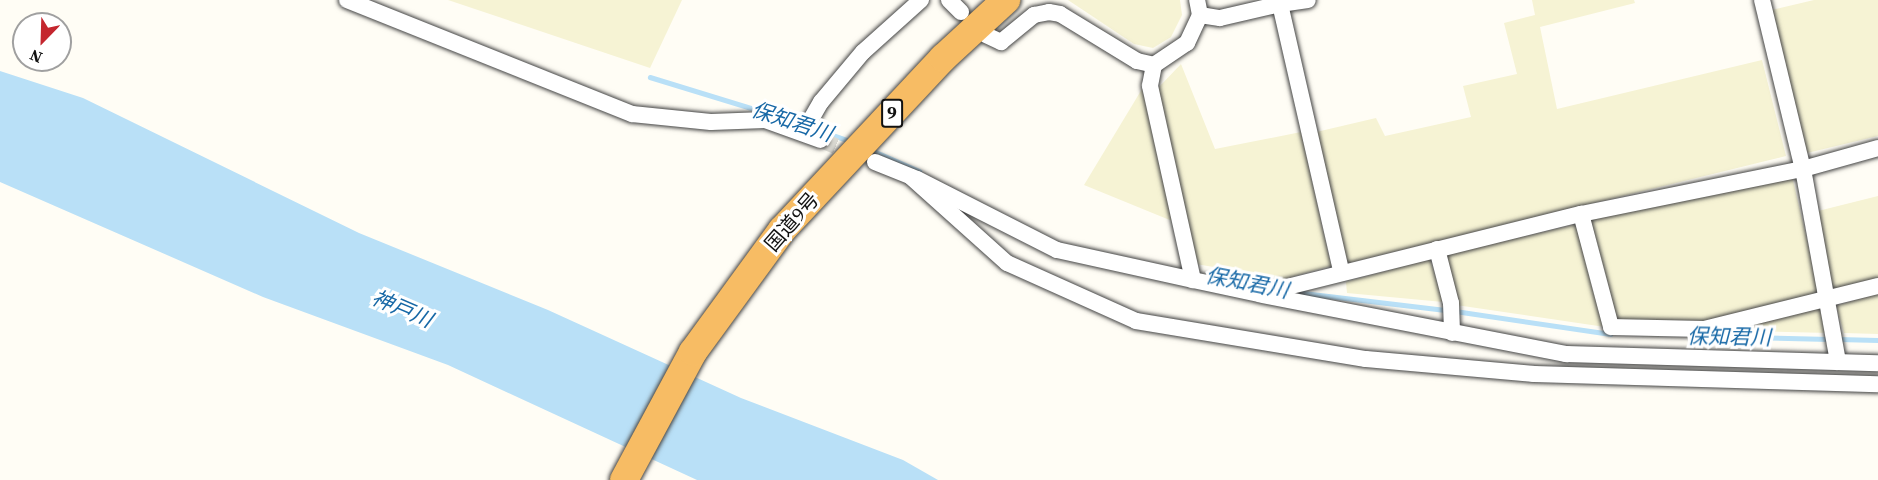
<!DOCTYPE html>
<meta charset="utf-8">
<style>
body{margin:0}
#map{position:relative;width:1878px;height:480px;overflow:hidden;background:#fffdf5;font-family:"Source Serif 4","Noto Sans JP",serif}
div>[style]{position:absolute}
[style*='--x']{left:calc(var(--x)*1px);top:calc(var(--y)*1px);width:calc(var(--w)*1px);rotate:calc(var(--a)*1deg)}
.farmland>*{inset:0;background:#f6f3d4}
.water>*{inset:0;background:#b9e0f7}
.stream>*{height:4.5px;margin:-2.25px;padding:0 2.25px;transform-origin:2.25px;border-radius:2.25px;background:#b9e0f7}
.minor-tunnel>*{height:16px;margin-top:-8px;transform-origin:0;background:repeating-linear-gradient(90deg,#dbdad3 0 16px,transparent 0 24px)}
.roads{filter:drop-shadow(0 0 2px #444) drop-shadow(0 0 2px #444)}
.minor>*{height:16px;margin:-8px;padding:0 8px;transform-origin:8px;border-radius:8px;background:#fff}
.trunk>*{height:28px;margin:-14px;padding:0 14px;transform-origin:14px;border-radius:14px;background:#f7bc64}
span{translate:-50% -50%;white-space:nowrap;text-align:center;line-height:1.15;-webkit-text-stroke:6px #fff;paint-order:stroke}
.shield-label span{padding:2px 4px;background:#fff;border:2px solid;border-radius:4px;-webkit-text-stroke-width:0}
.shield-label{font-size:18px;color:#111;font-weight:700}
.street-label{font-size:20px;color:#111}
.water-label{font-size:21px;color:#1768a6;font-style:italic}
.north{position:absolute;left:12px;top:12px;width:60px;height:60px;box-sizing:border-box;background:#fff;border:2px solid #a0a0a0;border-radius:50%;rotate:203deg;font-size:16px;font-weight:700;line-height:24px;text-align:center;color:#111}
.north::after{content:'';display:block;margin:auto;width:21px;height:27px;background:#c4262e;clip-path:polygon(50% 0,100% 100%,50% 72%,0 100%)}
</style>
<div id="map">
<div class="farmland">
<i style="clip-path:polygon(448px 0,682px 0,650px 68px)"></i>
<i style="clip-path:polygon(1068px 0,1180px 0,1182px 15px,1171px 37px,1153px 48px,1134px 44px)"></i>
<i style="clip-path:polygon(1532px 0,1634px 0,1635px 3px,1540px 27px,1557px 109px,1762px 60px,1786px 156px,1349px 263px,1345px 261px,1312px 133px,1376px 118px,1385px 136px,1471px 117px,1463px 86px,1517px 74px,1504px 23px,1535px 15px)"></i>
<i style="clip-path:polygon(1814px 0,1878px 0,1878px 136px,1807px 153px,1772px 10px)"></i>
<i style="clip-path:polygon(1181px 64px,1215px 149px,1301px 132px,1331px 266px,1284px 279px,1196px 264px,1159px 95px,1159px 87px)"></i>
<i style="clip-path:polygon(1142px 89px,1177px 223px,1084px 185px)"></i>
<i style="clip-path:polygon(1791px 172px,1820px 295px,1704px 324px,1615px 321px,1588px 219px)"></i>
<i style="clip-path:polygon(1878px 196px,1878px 280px,1834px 291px,1814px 212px)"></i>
<i style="clip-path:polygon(1578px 224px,1605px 327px,1456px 305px,1445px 255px)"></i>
<i style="clip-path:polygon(1430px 259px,1443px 302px,1347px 293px,1346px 282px)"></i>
<i style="clip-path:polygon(1878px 293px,1878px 334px,1844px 333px,1836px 306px)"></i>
<i style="clip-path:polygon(1822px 304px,1829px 333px,1745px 331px,1744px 326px)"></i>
</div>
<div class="water">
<i style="clip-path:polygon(0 71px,83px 98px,359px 233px,548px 310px,741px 398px,903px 460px,938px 480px,697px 480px,448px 365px,263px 297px,0 182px)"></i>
</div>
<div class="stream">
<i style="--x:650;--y:77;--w:123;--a:17"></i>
<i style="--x:779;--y:116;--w:75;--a:19.4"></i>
<i style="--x:869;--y:149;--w:55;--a:23.7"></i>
<i style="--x:1209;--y:275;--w:58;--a:10.9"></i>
<i style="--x:1295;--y:292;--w:153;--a:6.8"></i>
<i style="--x:1455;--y:311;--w:157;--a:8.4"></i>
<i style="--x:1706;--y:336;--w:123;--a:1.4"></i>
<i style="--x:1838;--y:339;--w:40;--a:1.4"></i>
</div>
<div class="minor-tunnel">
<i style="--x:821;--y:140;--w:41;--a:22.8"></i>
</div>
<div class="roads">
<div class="minor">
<i style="--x:347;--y:0;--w:307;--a:21.8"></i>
<i style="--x:632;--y:114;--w:79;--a:5.8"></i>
<i style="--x:711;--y:122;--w:54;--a:-2.1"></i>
<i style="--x:765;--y:120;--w:59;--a:19.7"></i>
<i style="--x:949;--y:0;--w:17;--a:45"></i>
<i style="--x:1762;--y:0;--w:174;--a:76.4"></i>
<i style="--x:1803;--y:169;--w:196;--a:79.7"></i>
<i style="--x:1280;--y:4;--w:28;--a:-8"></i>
<i style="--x:1200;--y:15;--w:20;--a:9"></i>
<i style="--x:1220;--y:18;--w:62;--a:-13.1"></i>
<i style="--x:1280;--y:4;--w:274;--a:77.1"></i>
<i style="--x:986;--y:35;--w:17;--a:25"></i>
<i style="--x:1001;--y:42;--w:43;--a:-39.3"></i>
<i style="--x:1034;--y:15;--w:15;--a:-11"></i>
<i style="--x:1049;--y:12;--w:11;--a:10"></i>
<i style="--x:1060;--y:14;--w:90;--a:31.4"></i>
<i style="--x:1137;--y:61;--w:17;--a:13"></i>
<i style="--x:1154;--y:65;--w:40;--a:-34"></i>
<i style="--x:1187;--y:43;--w:31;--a:-65"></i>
<i style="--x:1200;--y:15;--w:15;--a:-101"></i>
<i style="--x:1154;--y:65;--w:21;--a:101"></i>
<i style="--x:1150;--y:86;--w:199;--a:77.5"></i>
<i style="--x:1193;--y:280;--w:67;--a:12"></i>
<i style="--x:1259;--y:294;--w:332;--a:-14"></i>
<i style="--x:1581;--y:214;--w:227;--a:-11.5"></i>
<i style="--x:1803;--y:169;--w:78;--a:-15.6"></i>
<i style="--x:803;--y:133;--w:36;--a:-60"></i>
<i style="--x:821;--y:102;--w:65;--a:-50"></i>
<i style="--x:863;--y:52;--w:78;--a:-41.9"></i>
<i style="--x:875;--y:162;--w:45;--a:22"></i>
<i style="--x:917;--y:179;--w:157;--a:26.9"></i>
<i style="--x:1057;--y:250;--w:139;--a:12.4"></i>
<i style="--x:911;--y:177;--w:129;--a:41.9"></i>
<i style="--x:1007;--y:263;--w:141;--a:24.2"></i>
<i style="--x:1136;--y:321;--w:233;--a:9.4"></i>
<i style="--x:1366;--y:359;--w:169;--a:5.1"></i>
<i style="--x:1534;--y:374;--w:344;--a:1.7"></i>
<i style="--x:1581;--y:214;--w:117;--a:75.1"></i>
<i style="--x:1611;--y:327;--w:93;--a:1.2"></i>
<i style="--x:1704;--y:329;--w:179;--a:-13.9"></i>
<i style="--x:1437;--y:249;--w:56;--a:75.5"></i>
<i style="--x:1451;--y:303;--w:30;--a:88"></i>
<i style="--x:1262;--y:295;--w:310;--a:11"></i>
<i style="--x:1566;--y:354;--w:312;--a:1.7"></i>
</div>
<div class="trunk">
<i style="--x:624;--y:480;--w:145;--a:-61.7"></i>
<i style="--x:693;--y:352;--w:151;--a:-53.9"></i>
<i style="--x:782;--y:230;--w:236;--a:-46.9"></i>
<i style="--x:943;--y:58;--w:86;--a:-42.6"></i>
</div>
</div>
<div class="shield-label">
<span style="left:892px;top:113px">9</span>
</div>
<div class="street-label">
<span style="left:792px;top:222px;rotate:-49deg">国道9号</span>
</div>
<div class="water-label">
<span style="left:792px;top:122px;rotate:18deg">保知君川</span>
<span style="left:1247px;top:283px;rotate:11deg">保知君川</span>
<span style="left:402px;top:309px;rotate:23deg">神戸川</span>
<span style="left:1729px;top:337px;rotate:1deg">保知君川</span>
</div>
<div class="north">N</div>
</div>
